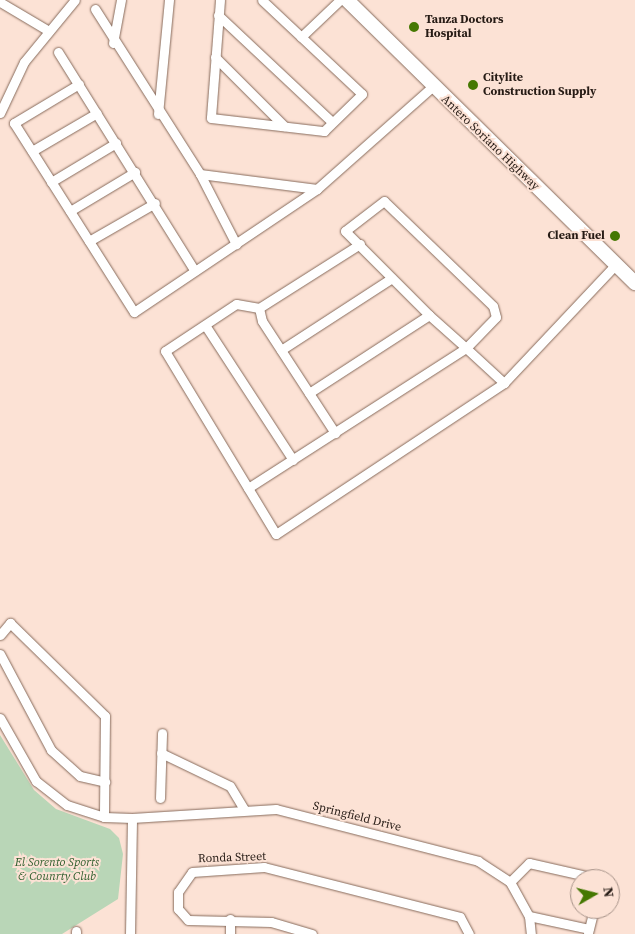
<!DOCTYPE html>
<style>
body{margin:0}
#map{position:relative;width:635px;height:934px;overflow:hidden;background:#fce2d5;font-family:"Source Serif 4",serif}
div>[style]{position:absolute}
[style*='--x']{left:calc(var(--x)*1px);top:calc(var(--y)*1px);width:calc(var(--w)*1px);rotate:calc(var(--a)*1deg)}
.green>*{inset:0;background:#b9d6b7}
.roads{filter:drop-shadow(0 0 1px #876b5c) drop-shadow(0 0 1px #876b5c)}
.minor>*{height:9px;margin:-4.5px;padding:0 4.5px;transform-origin:4.5px;border-radius:4.5px;background:#fff}
.primary>*{height:14px;margin:-7px;padding:0 7px;transform-origin:7px;border-radius:7px;background:#fff}
.dots>*{width:14px;height:14px;translate:-50% -50%;box-sizing:border-box;border:2px solid #fce2d5;border-radius:50%}
span{translate:-50% -50%;white-space:nowrap;text-align:center;line-height:1.15;-webkit-text-stroke:4px #fce2d5;paint-order:stroke}
.poi-label{font-size:12px;color:#261b15;font-weight:700}
.left{translate:0 -50%;text-align:left}
.right{translate:-100% -50%;text-align:right}
.street-label{font-size:12px;color:#261b15}
.park-label{font-size:12px;color:#305f2e;font-style:italic}
.north{position:absolute;left:570px;top:869px;width:50px;height:50px;box-sizing:border-box;background:#fce2d5;border:1px solid #a69288;border-radius:50%;rotate:82deg;font-size:14px;font-weight:700;line-height:20px;text-align:center;color:#261b15}
.north::after{content:'';display:block;margin:auto;width:18px;height:22px;background:#457802;clip-path:polygon(50% 0,100% 100%,50% 72%,0 100%)}
</style>
<div id="map">
<div class="green">
<i style="clip-path:polygon(0 735px,34px 790px,56px 809px,110px 829px,119px 838px,123px 854px,118px 899px,62px 934px,0 934px)"></i>
</div>
<div class="roads">
<div class="minor">
<i style="--x:220;--y:0;--w:118;--a:94.4"></i>
<i style="--x:211;--y:118;--w:114;--a:6.6"></i>
<i style="--x:324;--y:131;--w:53;--a:-44.2"></i>
<i style="--x:362;--y:94;--w:137;--a:-136.8"></i>
<i style="--x:0;--y:2;--w:57;--a:30.6"></i>
<i style="--x:95;--y:9;--w:196;--a:57.5"></i>
<i style="--x:200;--y:174;--w:79;--a:62.8"></i>
<i style="--x:218;--y:15;--w:156;--a:43.2"></i>
<i style="--x:301;--y:37;--w:54;--a:-43.5"></i>
<i style="--x:113;--y:43;--w:44;--a:-79.5"></i>
<i style="--x:58;--y:52;--w:258;--a:58"></i>
<i style="--x:215;--y:57;--w:98;--a:45"></i>
<i style="--x:79;--y:84;--w:76;--a:149"></i>
<i style="--x:14;--y:123;--w:224;--a:57.6"></i>
<i style="--x:134;--y:312;--w:220;--a:-33.9"></i>
<i style="--x:317;--y:189;--w:154;--a:-41.6"></i>
<i style="--x:0;--y:113;--w:56;--a:-64.8"></i>
<i style="--x:24;--y:62;--w:80;--a:-50.6"></i>
<i style="--x:158;--y:114;--w:115;--a:-84.5"></i>
<i style="--x:32;--y:151;--w:75;--a:-30.3"></i>
<i style="--x:200;--y:174;--w:118;--a:7.3"></i>
<i style="--x:51;--y:182;--w:76;--a:-31"></i>
<i style="--x:70;--y:211;--w:76;--a:-31"></i>
<i style="--x:89;--y:241;--w:76;--a:-29.9"></i>
<i style="--x:360;--y:244;--w:120;--a:147.6"></i>
<i style="--x:259;--y:308;--w:23;--a:-170"></i>
<i style="--x:236;--y:304;--w:85;--a:146.5"></i>
<i style="--x:165;--y:351;--w:214;--a:58.8"></i>
<i style="--x:276;--y:534;--w:273;--a:-33.5"></i>
<i style="--x:504;--y:383;--w:163;--a:-46.7"></i>
<i style="--x:259;--y:308;--w:13;--a:77"></i>
<i style="--x:262;--y:321;--w:134;--a:56.9"></i>
<i style="--x:205;--y:325;--w:161;--a:56.9"></i>
<i style="--x:281;--y:350;--w:132;--a:-33"></i>
<i style="--x:309;--y:393;--w:143;--a:-33"></i>
<i style="--x:248;--y:488;--w:259;--a:-32.7"></i>
<i style="--x:466;--y:348;--w:43;--a:-45.9"></i>
<i style="--x:496;--y:317;--w:11;--a:-105"></i>
<i style="--x:493;--y:306;--w:151;--a:-136.1"></i>
<i style="--x:384;--y:201;--w:49;--a:142.4"></i>
<i style="--x:345;--y:231;--w:119;--a:45"></i>
<i style="--x:429;--y:315;--w:50;--a:41.7"></i>
<i style="--x:466;--y:348;--w:52;--a:42.6"></i>
<i style="--x:0;--y:635;--w:16;--a:-50"></i>
<i style="--x:10;--y:623;--w:133;--a:44.4"></i>
<i style="--x:105;--y:716;--w:101;--a:90.6"></i>
<i style="--x:0;--y:654;--w:109;--a:62"></i>
<i style="--x:51;--y:750;--w:39;--a:42"></i>
<i style="--x:80;--y:776;--w:26;--a:13"></i>
<i style="--x:0;--y:718;--w:73;--a:60.3"></i>
<i style="--x:36;--y:781;--w:39;--a:38"></i>
<i style="--x:67;--y:805;--w:39;--a:18"></i>
<i style="--x:104;--y:817;--w:28;--a:2"></i>
<i style="--x:132;--y:818;--w:144;--a:-3.6"></i>
<i style="--x:276;--y:809;--w:209;--a:14.4"></i>
<i style="--x:478;--y:861;--w:38;--a:33"></i>
<i style="--x:510;--y:882;--w:39;--a:61"></i>
<i style="--x:529;--y:916;--w:18;--a:84"></i>
<i style="--x:161;--y:753;--w:76;--a:25.6"></i>
<i style="--x:230;--y:786;--w:27;--a:59"></i>
<i style="--x:160;--y:798;--w:65;--a:-88.2"></i>
<i style="--x:510;--y:882;--w:27;--a:-45"></i>
<i style="--x:529;--y:863;--w:73;--a:12.7"></i>
<i style="--x:529;--y:916;--w:61;--a:12.2"></i>
<i style="--x:230;--y:919;--w:15;--a:90"></i>
<i style="--x:588;--y:933;--w:25;--a:-76"></i>
<i style="--x:76;--y:934;--w:3;--a:-90"></i>
<i style="--x:130;--y:934;--w:116;--a:-89"></i>
<i style="--x:312;--y:934;--w:43;--a:-163.7"></i>
<i style="--x:271;--y:922;--w:83;--a:-178.6"></i>
<i style="--x:188;--y:920;--w:15;--a:-132"></i>
<i style="--x:178;--y:909;--w:17;--a:-90"></i>
<i style="--x:178;--y:892;--w:24;--a:-55"></i>
<i style="--x:192;--y:872;--w:72;--a:-4"></i>
<i style="--x:264;--y:867;--w:202;--a:14.3"></i>
<i style="--x:460;--y:917;--w:19;--a:62"></i>
</div>
<div class="primary">
<i style="--x:347;--y:0;--w:404;--a:44.5"></i>
</div>
</div>
<div class="dots">
<i style="left:414px;top:27px;background:#457802"></i>
<i style="left:473px;top:85px;background:#457802"></i>
<i style="left:615px;top:236px;background:#457802"></i>
</div>
<div class="poi-label">
<span class="left" style="left:425px;top:27px">Tanza Doctors<br>Hospital</span>
<span class="left" style="left:483px;top:85px">Citylite<br>Construction Supply</span>
<span class="right" style="left:605px;top:236px">Clean Fuel</span>
</div>
<div class="street-label">
<span style="left:490px;top:143px;rotate:44deg">Antero Soriano Highway</span>
<span style="left:357px;top:817px;rotate:14deg">Springfield Drive</span>
<span style="left:232px;top:858px;rotate:-2deg">Ronda Street</span>
</div>
<div class="park-label">
<span style="left:57px;top:870px">El Sorento Sports<br>&amp; Counrty Club</span>
</div>
<div class="north">N</div>
</div>
